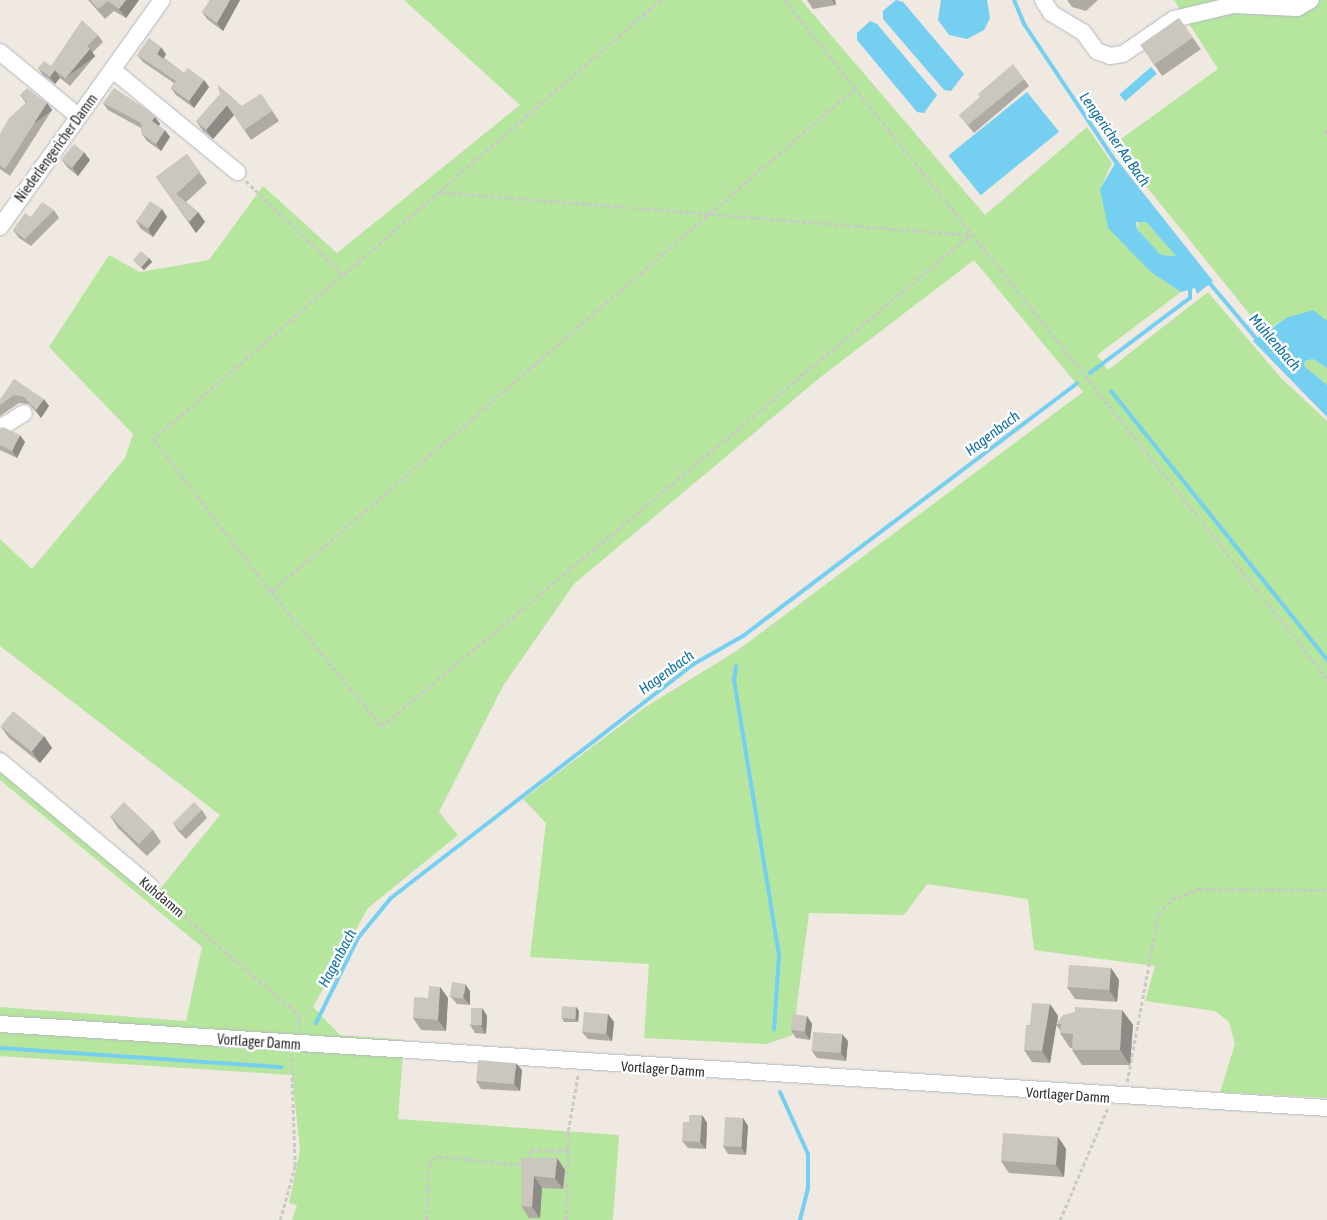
<!DOCTYPE html>
<meta charset="utf-8">
<style>
body{margin:0}
#map{position:relative;width:1327px;height:1220px;overflow:hidden;background:#efe9e1;font-family:"Asap Condensed",sans-serif}
div>[style]{position:absolute}
[style*='--x']{left:calc(var(--x)*1px);top:calc(var(--y)*1px);width:calc(var(--w)*1px);rotate:calc(var(--a)*1deg)}
.green>*{inset:0;background:#b6e59e}
.water>*{inset:0;background:#75cff0;transform-origin:0 0}
.stream>*{height:4px;margin:-2px;padding:0 2px;transform-origin:2px;border-radius:2px;background:#75cff0}
.path>*{height:2.5px;margin-top:-1.25px;transform-origin:0;background:repeating-linear-gradient(90deg,#c9c9c9 0 4px,transparent 0 6.5px)}
.roads{filter:drop-shadow(0 0 1px #b4b7c1) drop-shadow(0 0 1px #b4b7c1)}
.minor>*{height:16px;margin:-8px;padding:0 8px;transform-origin:8px;border-radius:8px;background:#fff}
.wall>*{inset:0;background:#afaba4;transform-origin:0 0}
.shaded-wall>*{inset:0;background:#8e8b86;transform-origin:0 0}
.building>*{inset:0;background:#cbc7bf;transform-origin:0 0}
span{translate:-50% -50%;white-space:nowrap;text-align:center;line-height:1.15;-webkit-text-stroke:5px #fff;paint-order:stroke}
.street-label{font-size:14px;color:#2e2e2e}
.water-label{font-size:15px;color:#0d6fa3;font-style:italic}
</style>
<div id="map">
<div class="green">
<i style="clip-path:polygon(404px 0,801px 0,985px 215px,1087px 127px,1112px 163px,1100px 189px,1152px 273px,1181px 292px,1097px 355px,1108px 370px,1208px 292px,1281px 378px,1327px 421px,1327px 1098px,1220px 1092px,1235px 1044px,1229px 1022px,1215px 1011px,1145px 1001px,1155px 966px,1034px 950px,1028px 899px,927px 884px,904px 915px,809px 913px,793px 1035px,766px 1044px,644px 1038px,649px 964px,530px 957px,546px 823px,523px 799px,644px 708px,738px 650px,1083px 392px,974px 260px,822px 376px,574px 584px,503px 686px,439px 812px,458px 835px,368px 908px,313px 1007px,340px 1035px,404px 1040px,398px 1119px,619px 1135px,613px 1220px,292px 1220px,297px 1205px,289px 1203px,300px 1150px,292px 1075px,0 1056px,0 1007px,186px 1021px,202px 947px,0 780px,0 750px,159px 890px,220px 815px,0 646px,0 539px,32px 569px,125px 458px,133px 434px,49px 347px,109px 255px,140px 272px,209px 260px,263px 186px,337px 253px,520px 105px)"></i>
<i style="clip-path:polygon(1174px 0,1327px 0,1327px 321px,1286px 318px,1264px 332px,1146px 186px,1118px 141px,1218px 69px)"></i>
<i style="clip-path:polygon(1139px 220px,1145px 221px,1176px 256px,1161px 255px,1137px 229px)"></i>
<i style="clip-path:polygon(1313px 359px,1327px 368px,1327px 385px,1304px 366px,1305px 361px)"></i>
</div>
<div class="water">
<i style="clip-path:polygon(896px 0,903px 2px,964px 74px,951px 91px,944px 90px,883px 19px,883px 11px)"></i>
<i style="clip-path:polygon(941px 0,987px 0,990px 18px,984px 30px,967px 39px,949px 35px,938px 20px)"></i>
<i style="clip-path:polygon(870px 21px,877px 24px,937px 95px,924px 113px,917px 112px,857px 40px,857px 33px)"></i>
<i style="left:1151px;top:67px;width:9px;height:42px;rotate:49deg"></i>
<i style="left:1027px;top:92px;width:51px;height:101px;rotate:51deg"></i>
<i style="clip-path:polygon(evenodd,1117px 160px,1213px 281px,1197px 294px,1195px 288px,1181px 292px,1152px 273px,1108px 228px,1100px 189px,1117px 160px,1136px 222px,1146px 222px,1176px 256px,1161px 255px,1137px 229px,1136px 222px)"></i>
<i style="clip-path:polygon(1313px 310px,1327px 321px,1327px 368px,1313px 359px,1305px 361px,1304px 366px,1327px 385px,1327px 417px,1253px 341px,1286px 318px)"></i>
</div>
<div class="stream">
<i style="--x:1014;--y:0;--w:26;--a:67"></i>
<i style="--x:1024;--y:24;--w:168;--a:56.4"></i>
<i style="--x:1207;--y:280;--w:81;--a:50"></i>
<i style="--x:1090;--y:373;--w:125;--a:-36.9"></i>
<i style="--x:1190;--y:298;--w:12;--a:-90"></i>
<i style="--x:1111;--y:391;--w:345;--a:51.2"></i>
<i style="--x:736;--y:666;--w:14;--a:98"></i>
<i style="--x:734;--y:680;--w:280;--a:80.7"></i>
<i style="--x:779;--y:956;--w:74;--a:93.9"></i>
<i style="--x:316;--y:1023;--w:95;--a:-63.7"></i>
<i style="--x:358;--y:938;--w:52;--a:-50.5"></i>
<i style="--x:391;--y:898;--w:381;--a:-37.7"></i>
<i style="--x:692;--y:665;--w:59;--a:-29.6"></i>
<i style="--x:743;--y:636;--w:419;--a:-37.1"></i>
<i style="--x:0;--y:1048;--w:282;--a:3.9"></i>
<i style="--x:780;--y:1092;--w:68;--a:65.7"></i>
<i style="--x:808;--y:1154;--w:34;--a:90"></i>
<i style="--x:808;--y:1188;--w:33;--a:104"></i>
</div>
<div class="path">
<i style="--x:661;--y:0;--w:671;--a:139.11"></i>
<i style="--x:154;--y:439;--w:193;--a:52.6"></i>
<i style="--x:271;--y:592;--w:174;--a:50.4"></i>
<i style="--x:382;--y:726;--w:766;--a:-39.86"></i>
<i style="--x:785;--y:0;--w:868;--a:51.36"></i>
<i style="--x:246;--y:181;--w:133;--a:43.8"></i>
<i style="--x:439;--y:192;--w:533;--a:4.63"></i>
<i style="--x:271;--y:592;--w:770;--a:-40.79"></i>
<i style="--x:160;--y:895;--w:184;--a:40.8"></i>
<i style="--x:299;--y:1015;--w:15;--a:90"></i>
<i style="--x:1127;--y:1082;--w:171;--a:-79.5"></i>
<i style="--x:1158;--y:914;--w:21;--a:-47"></i>
<i style="--x:1172;--y:899;--w:29;--a:-20"></i>
<i style="--x:1199;--y:889;--w:128;--a:0.4"></i>
<i style="--x:529;--y:1161;--w:11;--a:-80"></i>
<i style="--x:531;--y:1150;--w:39;--a:1"></i>
<i style="--x:280;--y:1220;--w:56;--a:-74.5"></i>
<i style="--x:295;--y:1166;--w:111;--a:-92.1"></i>
<i style="--x:426;--y:1220;--w:56;--a:-86.9"></i>
<i style="--x:429;--y:1164;--w:12;--a:-42"></i>
<i style="--x:438;--y:1156;--w:84;--a:6.1"></i>
<i style="--x:566;--y:1220;--w:89;--a:-88.7"></i>
<i style="--x:568;--y:1131;--w:58;--a:-80"></i>
<i style="--x:1060;--y:1220;--w:123;--a:-67"></i>
</div>
<div class="roads">
<div class="minor">
<i style="--x:1043;--y:0;--w:15;--a:58"></i>
<i style="--x:1051;--y:13;--w:37;--a:31"></i>
<i style="--x:1083;--y:32;--w:24;--a:54"></i>
<i style="--x:1097;--y:51;--w:14;--a:21"></i>
<i style="--x:1110;--y:56;--w:13;--a:-9"></i>
<i style="--x:1123;--y:54;--w:62;--a:-34.5"></i>
<i style="--x:1174;--y:19;--w:61;--a:-13.3"></i>
<i style="--x:1233;--y:5;--w:64;--a:2.7"></i>
<i style="--x:1297;--y:8;--w:16;--a:-30"></i>
<i style="--x:0;--y:52;--w:102;--a:39.4"></i>
<i style="--x:113;--y:70;--w:161;--a:39.4"></i>
<i style="--x:0;--y:227;--w:279;--a:-54.5"></i>
<i style="--x:0;--y:428;--w:28;--a:-32"></i>
<i style="--x:0;--y:761;--w:195;--a:39.8"></i>
<i style="--x:0;--y:1024;--w:1330;--a:3.62"></i>
</div>
</div>
<div class="wall">
<i style="clip-path:polygon(88px 0,139px 0,126px 18px,114px 11px,105px 19px)"></i>
<i style="clip-path:polygon(209px 0,240px 0,223px 31px,207px 19px,202px 12px,210px 1px)"></i>
<i style="clip-path:polygon(807px 0,835px 0,836px 5px,813px 9px)"></i>
<i style="clip-path:polygon(1067px 0,1098px 0,1086px 11px,1072px 7px)"></i>
<i style="left:1179px;top:18px;width:38px;height:47px;rotate:55deg"></i>
<i style="clip-path:polygon(98px 35px,103px 42px,92px 53px,95px 56px,70px 86px,60px 78px,55px 84px,43px 75px,38px 68px,51px 66px)"></i>
<i style="clip-path:polygon(166px 54px,164px 58px,184px 73px,204px 80px,209px 87px,194px 108px,176px 95px,171px 88px,174px 83px,143px 62px,137px 55px)"></i>
<i style="clip-path:polygon(1024px 79px,1029px 86px,974px 133px,959px 115px)"></i>
<i style="clip-path:polygon(261px 94px,279px 121px,251px 140px,234px 115px,213px 139px,203px 131px,196px 121px,242px 106px)"></i>
<i style="clip-path:polygon(20px 95px,47px 103px,52px 110px,10px 176px,0 169px,0 134px,26px 103px)"></i>
<i style="clip-path:polygon(103px 103px,155px 117px,160px 124px,159px 126px,170px 137px,161px 151px,147px 141px,142px 134px,141px 128px,108px 110px)"></i>
<i style="clip-path:polygon(187px 154px,207px 183px,186px 202px,198px 212px,205px 222px,196px 233px,156px 177px)"></i>
<i style="clip-path:polygon(62px 160px,90px 160px,78px 176px,68px 168px)"></i>
<i style="clip-path:polygon(162px 209px,167px 217px,153px 237px,141px 229px,136px 221px)"></i>
<i style="clip-path:polygon(54px 210px,59px 218px,31px 246px,19px 238px,13px 230px,31px 217px)"></i>
<i style="clip-path:polygon(149px 258px,152px 262px,144px 270px,136px 263px,133px 260px)"></i>
<i style="clip-path:polygon(14px 379px,49px 406px,41px 418px,29px 404px,19px 403px,0 416px,0 400px)"></i>
<i style="clip-path:polygon(0 428px,25px 442px,17px 458px,0 450px)"></i>
<i style="clip-path:polygon(1px 727px,44px 736px,52px 748px,40px 763px,9px 738px)"></i>
<i style="clip-path:polygon(202px 810px,207px 818px,186px 839px,178px 831px,173px 823px)"></i>
<i style="clip-path:polygon(110px 816px,153px 830px,161px 842px,147px 856px,118px 828px)"></i>
<i style="clip-path:polygon(1111px 968px,1119px 980px,1117px 1002px,1075px 999px,1067px 987px)"></i>
<i style="clip-path:polygon(440px 987px,448px 998px,446px 1031px,421px 1030px,413px 1018px,428px 998px)"></i>
<i style="clip-path:polygon(470px 991px,470px 1005px,457px 1004px,451px 997px)"></i>
<i style="clip-path:polygon(1050px 1004px,1058px 1016px,1057px 1023px,1122px 1010px,1133px 1025px,1130px 1065px,1082px 1065px,1072px 1050px,1072px 1048px,1070px 1048px,1060px 1033px,1060px 1030px,1056px 1025px,1050px 1063px,1032px 1062px,1024px 1050px,1030px 1025px)"></i>
<i style="clip-path:polygon(576px 1007px,579px 1011px,578px 1022px,564px 1022px,562px 1018px)"></i>
<i style="clip-path:polygon(482px 1008px,487px 1016px,486px 1034px,475px 1033px,470px 1025px)"></i>
<i style="clip-path:polygon(608px 1014px,614px 1022px,612px 1041px,588px 1039px,582px 1032px)"></i>
<i style="clip-path:polygon(807px 1016px,812px 1024px,810px 1040px,796px 1038px,791px 1030px)"></i>
<i style="clip-path:polygon(848px 1041px,846px 1061px,817px 1058px,812px 1051px)"></i>
<i style="clip-path:polygon(522px 1070px,520px 1091px,481px 1089px,476px 1081px)"></i>
<i style="clip-path:polygon(702px 1115px,707px 1123px,706px 1149px,688px 1148px,682px 1141px,689px 1122px)"></i>
<i style="clip-path:polygon(743px 1118px,748px 1126px,746px 1155px,728px 1154px,723px 1146px)"></i>
<i style="clip-path:polygon(1058px 1137px,1066px 1149px,1064px 1177px,1009px 1173px,1001px 1161px)"></i>
<i style="clip-path:polygon(521px 1158px,557px 1158px,565px 1170px,563px 1189px,542px 1188px,540px 1218px,529px 1218px,521px 1206px)"></i>
</div>
<div class="shaded-wall">
<i style="clip-path:polygon(126px 0,139px 0,126px 18px,119px 9px)"></i>
<i style="clip-path:polygon(230px 0,240px 0,223px 31px,217px 23px)"></i>
<i style="clip-path:polygon(832px 0,835px 0,836px 5px)"></i>
<i style="clip-path:polygon(161px 47px,166px 54px,162px 61px,157px 54px)"></i>
<i style="left:90px;top:49px;width:9px;height:39px;rotate:54deg"></i>
<i style="clip-path:polygon(55px 70px,60px 78px,55px 84px,50px 77px)"></i>
<i style="clip-path:polygon(204px 80px,209px 87px,194px 108px,189px 101px)"></i>
<i style="left:47px;top:103px;width:9px;height:78px;rotate:54deg"></i>
<i style="clip-path:polygon(227px 105px,234px 115px,213px 139px,206px 130px)"></i>
<i style="clip-path:polygon(155px 117px,160px 124px,157px 128px,152px 121px)"></i>
<i style="clip-path:polygon(165px 130px,170px 137px,161px 151px,156px 144px)"></i>
<i style="clip-path:polygon(84px 152px,90px 160px,78px 176px,73px 168px)"></i>
<i style="clip-path:polygon(162px 209px,167px 217px,153px 237px,148px 229px)"></i>
<i style="clip-path:polygon(198px 212px,205px 222px,196px 233px,189px 222px)"></i>
<i style="clip-path:polygon(149px 258px,152px 262px,144px 270px,141px 267px)"></i>
<i style="clip-path:polygon(44px 399px,49px 406px,41px 418px,36px 410px)"></i>
<i style="clip-path:polygon(20px 435px,25px 442px,17px 458px,12px 451px)"></i>
<i style="clip-path:polygon(44px 736px,52px 748px,40px 763px,32px 751px)"></i>
<i style="clip-path:polygon(1111px 968px,1119px 980px,1117px 1002px,1109px 990px)"></i>
<i style="clip-path:polygon(465px 984px,470px 991px,470px 1005px,464px 998px)"></i>
<i style="clip-path:polygon(440px 987px,448px 998px,446px 1031px,438px 1020px)"></i>
<i style="clip-path:polygon(1050px 1004px,1058px 1016px,1050px 1063px,1042px 1051px)"></i>
<i style="clip-path:polygon(576px 1007px,579px 1011px,578px 1022px,576px 1019px)"></i>
<i style="clip-path:polygon(482px 1008px,487px 1016px,486px 1034px,481px 1026px)"></i>
<i style="clip-path:polygon(1122px 1010px,1133px 1025px,1130px 1065px,1120px 1050px)"></i>
<i style="clip-path:polygon(608px 1014px,614px 1022px,612px 1041px,606px 1033px)"></i>
<i style="clip-path:polygon(807px 1016px,812px 1024px,810px 1040px,805px 1033px)"></i>
<i style="clip-path:polygon(842px 1034px,848px 1041px,846px 1061px,841px 1053px)"></i>
<i style="clip-path:polygon(516px 1063px,522px 1070px,520px 1091px,514px 1084px)"></i>
<i style="clip-path:polygon(702px 1115px,707px 1123px,706px 1149px,700px 1142px)"></i>
<i style="clip-path:polygon(743px 1118px,748px 1126px,746px 1155px,741px 1147px)"></i>
<i style="clip-path:polygon(1058px 1137px,1066px 1149px,1064px 1177px,1056px 1165px)"></i>
<i style="clip-path:polygon(557px 1158px,565px 1170px,563px 1189px,555px 1178px)"></i>
<i style="clip-path:polygon(534px 1176px,542px 1188px,540px 1218px,532px 1207px)"></i>
</div>
<div class="building">
<i style="clip-path:polygon(90px 0,126px 0,119px 9px,108px 1px,98px 9px)"></i>
<i style="clip-path:polygon(210px 0,230px 0,217px 23px,202px 12px)"></i>
<i style="left:1179px;top:18px;width:24px;height:47px;rotate:55deg"></i>
<i style="clip-path:polygon(82px 20px,98px 35px,87px 46px,90px 49px,65px 79px,55px 70px,50px 77px,38px 68px,44px 61px,51px 66px)"></i>
<i style="clip-path:polygon(149px 38px,161px 47px,157px 54px,184px 73px,188px 68px,204px 80px,189px 101px,171px 88px,176px 81px,137px 55px)"></i>
<i style="clip-path:polygon(1013px 64px,1024px 79px,968px 125px,959px 115px,980px 97px,978px 94px)"></i>
<i style="clip-path:polygon(217px 84px,242px 106px,261px 94px,272px 111px,244px 130px,227px 105px,206px 130px,196px 121px,220px 94px)"></i>
<i style="clip-path:polygon(27px 88px,47px 103px,5px 169px,0 165px,0 134px,9px 118px,27px 102px,20px 95px)"></i>
<i style="clip-path:polygon(114px 88px,149px 111px,155px 117px,152px 121px,165px 130px,156px 144px,142px 134px,141px 123px,103px 103px)"></i>
<i style="clip-path:polygon(1327px 129px,1327px 135px,1324px 131px)"></i>
<i style="left:74px;top:144px;width:13px;height:20px;rotate:39deg"></i>
<i style="clip-path:polygon(187px 154px,200px 172px,176px 194px,198px 212px,189px 222px,156px 177px)"></i>
<i style="left:150px;top:201px;width:14px;height:24px;rotate:34deg"></i>
<i style="clip-path:polygon(42px 202px,54px 210px,25px 239px,13px 230px,25px 213px,31px 217px)"></i>
<i style="left:141px;top:251px;width:11px;height:12px;rotate:41deg"></i>
<i style="clip-path:polygon(14px 379px,44px 399px,36px 410px,24px 397px,14px 395px,0 405px,0 400px)"></i>
<i style="clip-path:polygon(3px 427px,20px 435px,12px 451px,0 445px,0 428px)"></i>
<i style="left:13px;top:711px;width:40px;height:20px;rotate:39deg"></i>
<i style="left:124px;top:802px;width:40px;height:20px;rotate:44deg"></i>
<i style="left:194px;top:802px;width:11px;height:30px;rotate:45deg"></i>
<i style="left:1069px;top:965px;width:42px;height:22px;rotate:4deg"></i>
<i style="left:452px;top:982px;width:13px;height:15px;rotate:9deg"></i>
<i style="clip-path:polygon(429px 986px,440px 987px,438px 1020px,413px 1018px,414px 997px,428px 998px)"></i>
<i style="clip-path:polygon(1032px 1003px,1050px 1004px,1042px 1051px,1024px 1050px,1026px 1025px,1030px 1025px)"></i>
<i style="left:562px;top:1006px;width:14px;height:12px;rotate:4deg"></i>
<i style="clip-path:polygon(1075px 1007px,1122px 1010px,1120px 1050px,1072px 1050px,1073px 1034px,1060px 1033px,1061px 1024px,1056px 1024px,1063px 1015px,1075px 1012px)"></i>
<i style="left:471px;top:1008px;width:11px;height:17px"></i>
<i style="left:584px;top:1012px;width:24px;height:20px;rotate:5deg"></i>
<i style="left:793px;top:1014px;width:14px;height:16px;rotate:8deg"></i>
<i style="left:813px;top:1032px;width:29px;height:19px;rotate:4deg"></i>
<i style="left:478px;top:1060px;width:38px;height:21px;rotate:5deg"></i>
<i style="clip-path:polygon(689px 1115px,702px 1115px,700px 1142px,682px 1141px,683px 1122px,689px 1122px)"></i>
<i style="left:725px;top:1117px;width:18px;height:29px;rotate:3deg"></i>
<i style="left:1003px;top:1133px;width:55px;height:28px;rotate:4deg"></i>
<i style="clip-path:polygon(521px 1158px,557px 1158px,555px 1178px,534px 1176px,532px 1207px,521px 1206px)"></i>
</div>
<div class="street-label">
<span style="left:56px;top:148px;rotate:-54deg">Niederlengericher Damm</span>
<span style="left:162px;top:897px;rotate:40deg">Kuhdamm</span>
<span style="left:259px;top:1042px;rotate:4deg">Vortlager Damm</span>
<span style="left:663px;top:1069px;rotate:4deg">Vortlager Damm</span>
<span style="left:1068px;top:1095px;rotate:4deg">Vortlager Damm</span>
</div>
<div class="water-label">
<span style="left:1115px;top:139px;rotate:55deg">Lengericher Aa Bach</span>
<span style="left:1275px;top:342px;rotate:49deg">Mühlenbach</span>
<span style="left:992px;top:433px;rotate:-37deg">Hagenbach</span>
<span style="left:666px;top:672px;rotate:-36deg">Hagenbach</span>
<span style="left:337px;top:958px;rotate:-62deg">Hagenbach</span>
</div>
</div>
